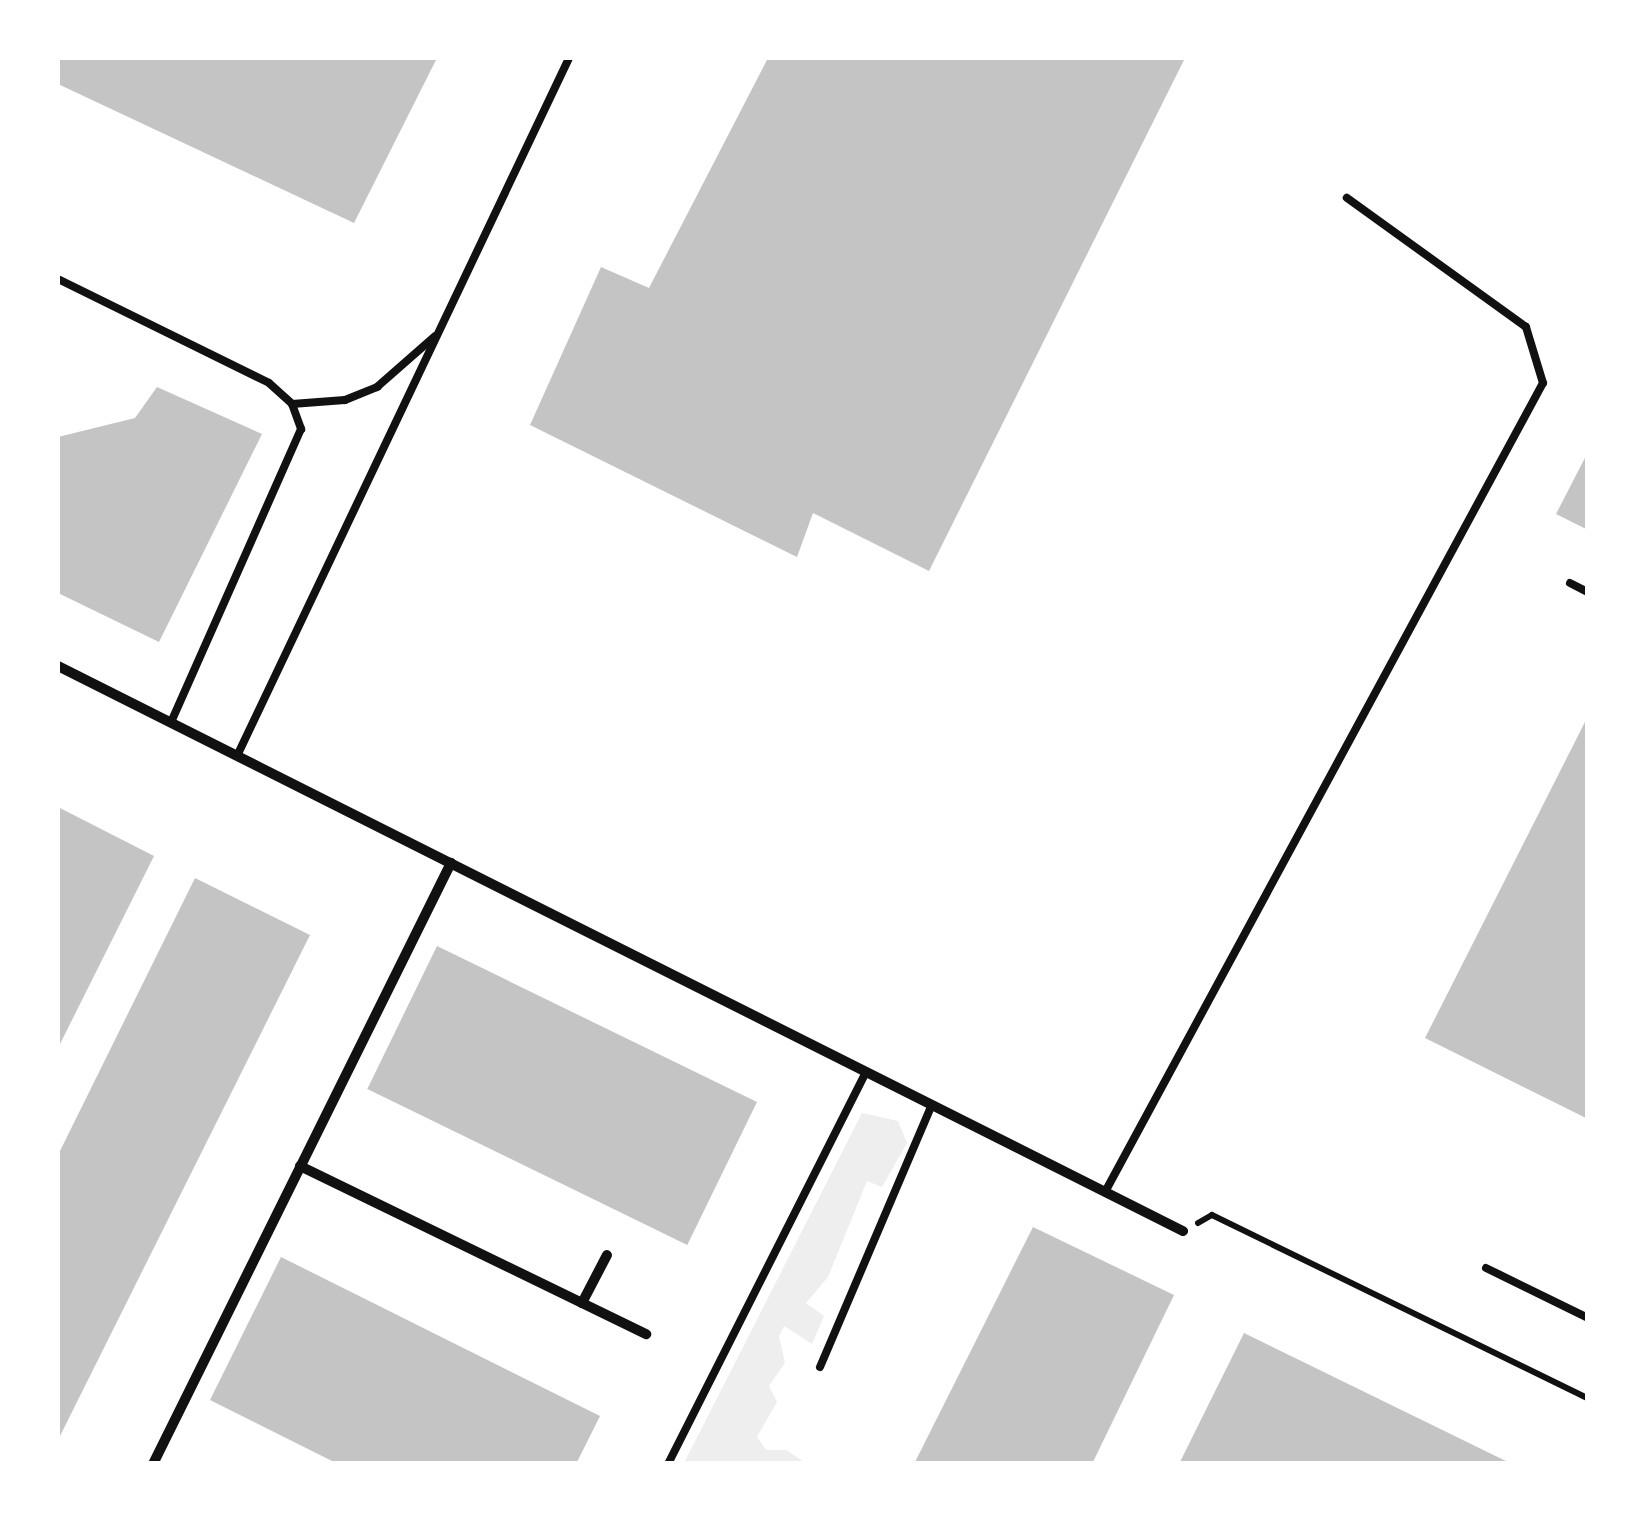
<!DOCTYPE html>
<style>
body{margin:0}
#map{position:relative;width:1645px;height:1521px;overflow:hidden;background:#fff;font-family:Signika,sans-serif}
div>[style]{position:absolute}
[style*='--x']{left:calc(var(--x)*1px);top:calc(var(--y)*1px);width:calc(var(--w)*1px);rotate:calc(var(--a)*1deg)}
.green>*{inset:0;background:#eee}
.building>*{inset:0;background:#c4c4c4;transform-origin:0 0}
.path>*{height:6px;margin:-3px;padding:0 3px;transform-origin:3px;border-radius:3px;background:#111}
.service>*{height:8px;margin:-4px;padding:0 4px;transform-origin:4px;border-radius:4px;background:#111}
.minor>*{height:10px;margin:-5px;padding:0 5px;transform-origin:5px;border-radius:5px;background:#111}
span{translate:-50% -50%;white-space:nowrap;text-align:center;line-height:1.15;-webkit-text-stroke:10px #fff;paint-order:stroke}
.frame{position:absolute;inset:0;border:60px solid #fff;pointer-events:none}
</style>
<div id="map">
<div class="green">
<i style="clip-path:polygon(862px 1113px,898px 1121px,907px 1143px,882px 1187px,867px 1181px,828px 1277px,806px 1303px,824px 1316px,812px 1344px,784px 1326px,779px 1336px,785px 1363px,769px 1386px,777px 1402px,757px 1437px,766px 1450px,786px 1450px,806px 1463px,684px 1463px)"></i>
</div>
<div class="building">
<i style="clip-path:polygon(58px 58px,437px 58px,354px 223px,58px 84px)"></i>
<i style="clip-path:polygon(768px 58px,1185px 58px,929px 571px,813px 513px,797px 557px,530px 425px,601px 267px,649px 288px)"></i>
<i style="clip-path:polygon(157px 387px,262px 434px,159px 642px,58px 593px,58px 437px,135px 418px)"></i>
<i style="clip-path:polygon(1588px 452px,1588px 530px,1556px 514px)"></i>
<i style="clip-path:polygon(1588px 716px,1588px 1119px,1425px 1038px)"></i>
<i style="clip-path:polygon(58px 807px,154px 856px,58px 1048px)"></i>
<i style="clip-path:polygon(195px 878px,310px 935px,58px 1440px,58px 1155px)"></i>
<i style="left:437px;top:946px;width:356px;height:159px;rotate:26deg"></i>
<i style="clip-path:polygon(1033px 1227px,1174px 1295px,1092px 1464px,914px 1464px)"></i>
<i style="clip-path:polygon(281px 1257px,600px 1416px,576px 1464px,338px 1464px,210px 1400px)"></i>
<i style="clip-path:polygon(1244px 1333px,1512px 1464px,1179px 1464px)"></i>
</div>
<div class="path">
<i style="--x:1198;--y:1223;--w:16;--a:-30"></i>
<i style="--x:1212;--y:1215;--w:418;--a:26"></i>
</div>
<div class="service">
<i style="--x:58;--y:279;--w:235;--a:26.2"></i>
<i style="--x:269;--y:383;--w:31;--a:42"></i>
<i style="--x:292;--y:404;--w:27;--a:70"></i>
<i style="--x:301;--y:429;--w:321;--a:113.9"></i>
<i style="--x:292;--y:404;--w:53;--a:-4.3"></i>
<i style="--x:345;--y:400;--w:35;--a:-22"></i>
<i style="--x:377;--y:387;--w:77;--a:-41.3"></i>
<i style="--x:1570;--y:583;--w:20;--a:27"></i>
<i style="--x:237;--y:756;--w:773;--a:-64.56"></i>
<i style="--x:1105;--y:1192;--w:920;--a:-61.57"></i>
<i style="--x:1543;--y:383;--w:59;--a:-106.9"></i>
<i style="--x:1526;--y:327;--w:221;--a:-144.2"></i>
<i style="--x:1486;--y:1268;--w:114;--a:26.1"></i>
<i style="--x:820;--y:1367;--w:285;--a:-66.9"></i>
<i style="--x:668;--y:1464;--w:439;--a:-63.2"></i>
</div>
<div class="minor">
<i style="--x:58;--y:666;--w:1259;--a:26.67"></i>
<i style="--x:300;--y:1166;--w:385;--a:25.9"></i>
<i style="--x:582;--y:1303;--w:54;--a:-62.5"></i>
<i style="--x:153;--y:1464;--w:671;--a:-63.63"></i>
</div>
<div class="frame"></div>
</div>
